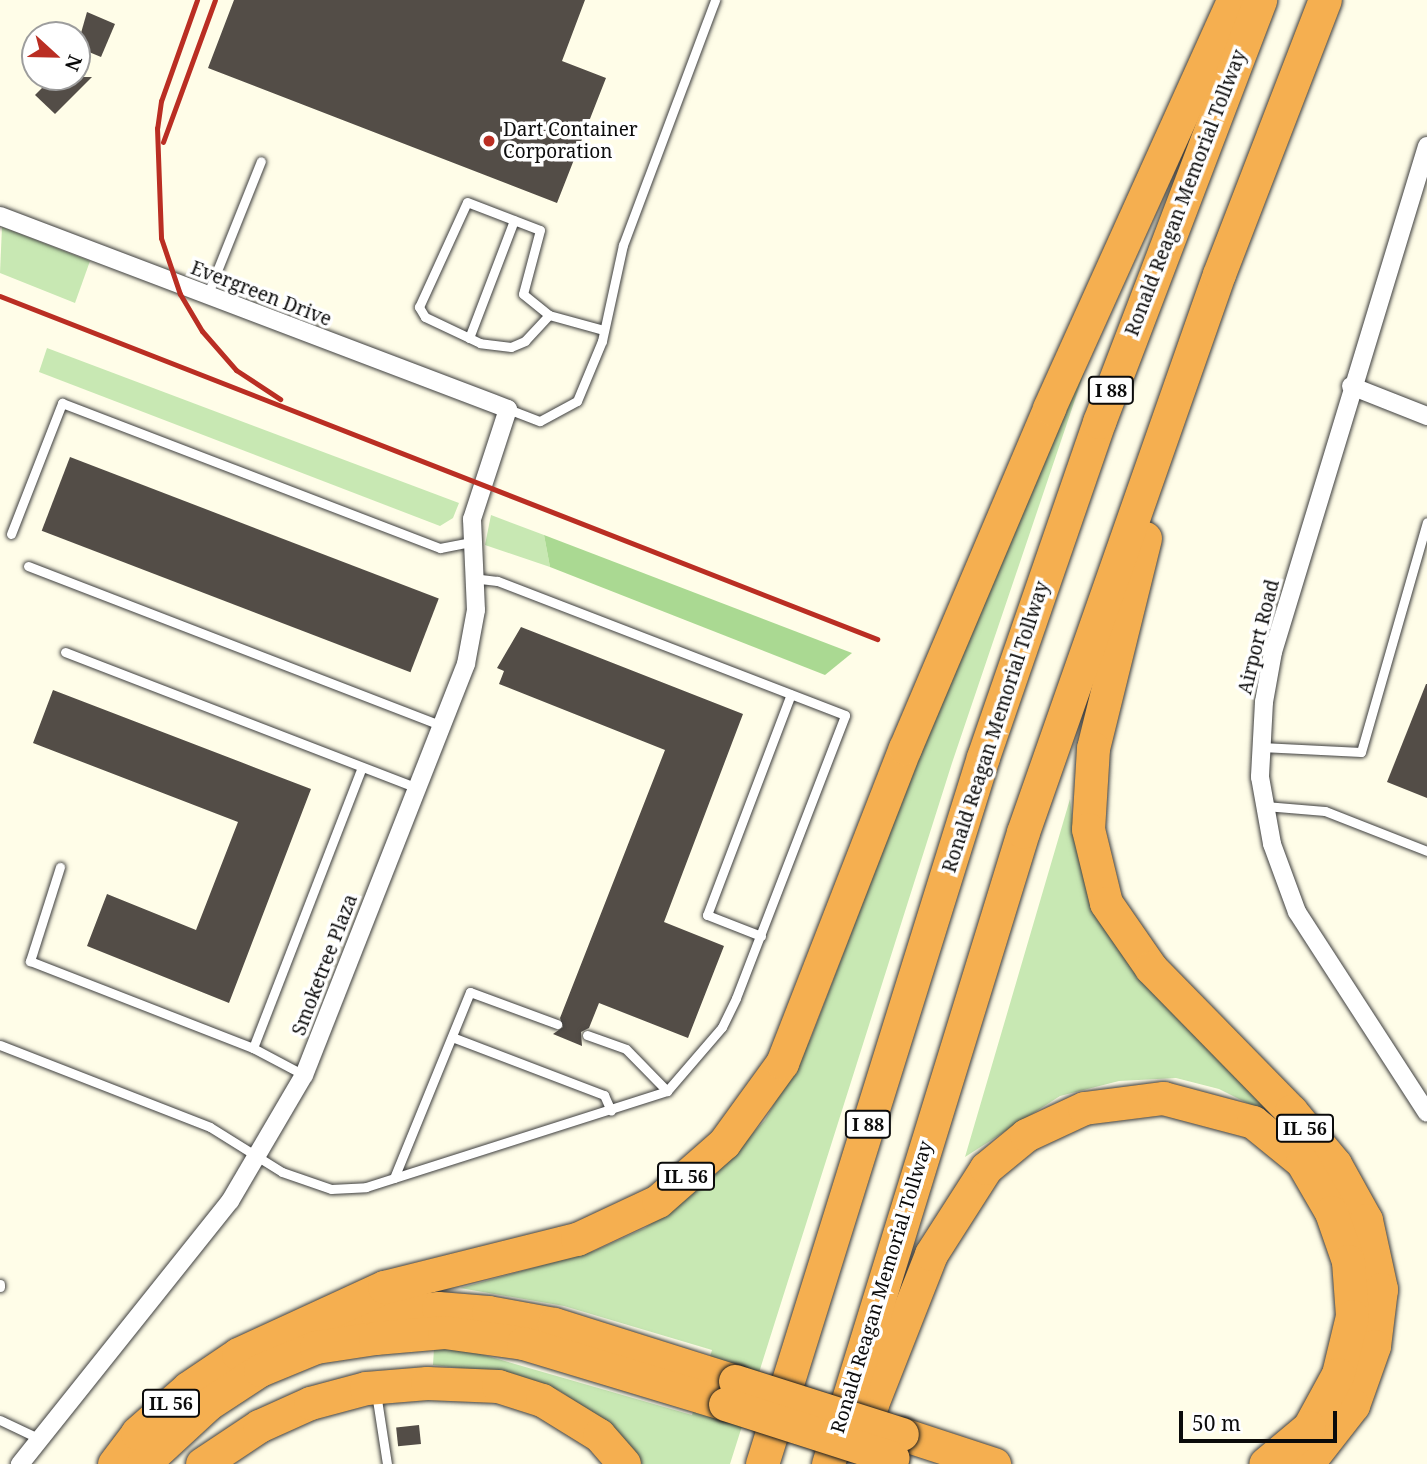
<!DOCTYPE html>
<style>
body{margin:0}
#map{position:relative;width:1427px;height:1464px;overflow:hidden;background:#fffde8;font-family:"Noto Serif",serif}
div>[style]{position:absolute}
[style*='--x']{left:calc(var(--x)*1px);top:calc(var(--y)*1px);width:calc(var(--w)*1px);rotate:calc(var(--a)*1deg)}
.green>*{inset:0;background:#c8e8b3}
.forest>*{inset:0;background:#aad992}
.building>*{inset:0;background:#534d47;transform-origin:0 0}
.roads{filter:drop-shadow(0 0 2px #3e3e3e) drop-shadow(0 0 2px #3e3e3e)}
.service>*{height:9px;margin:-4.5px;padding:0 4.5px;transform-origin:4.5px;border-radius:4.5px;background:#fff}
.minor>*{height:18px;margin:-9px;padding:0 9px;transform-origin:9px;border-radius:9px;background:#fff}
.motorway>*{height:33px;margin:-16.5px;padding:0 16.5px;transform-origin:16.5px;border-radius:16.5px;background:#f5af50}
.rail>*{height:5px;margin:-2.5px;padding:0 2.5px;transform-origin:2.5px;border-radius:2.5px;background:#ba2e23}
.bridges{filter:drop-shadow(0 0 2px #1c1c1c) drop-shadow(0 0 2px #1c1c1c)}
.motorway-bridge>*{height:33px;margin:-16.5px;padding:0 16.5px;transform-origin:16.5px;border-radius:16.5px;background:#f5af50}
.dots>*{width:19px;height:19px;translate:-50% -50%;box-sizing:border-box;border:4px solid #fff;border-radius:50%}
span{translate:-50% -50%;white-space:nowrap;text-align:center;line-height:1.15;-webkit-text-stroke:7px #fff;paint-order:stroke}
.shield-label span{padding:2px 5px;background:#fff;border:2px solid;border-radius:5px;-webkit-text-stroke-width:0}
.shield-label{font-size:18px;color:#0b0b0b;font-weight:700}
.poi-label{font-size:19px;color:#0b0b0b}
.left{translate:0 -50%;text-align:left}
.street-label{font-size:19px;color:#0b0b0b}
.north{position:absolute;left:21px;top:21px;width:70px;height:70px;box-sizing:border-box;background:#fff;border:2px solid #9d9d9d;border-radius:50%;rotate:112deg;font-size:19px;font-weight:700;line-height:28px;text-align:center;color:#0b0b0b}
.north::after{content:'';display:block;margin:auto;width:24px;height:32px;background:#ba2e23;clip-path:polygon(50% 0,100% 100%,50% 72%,0 100%)}
.scale{position:absolute;left:1179px;top:1411px;width:158px;height:32px;box-sizing:border-box;border:4px solid #0b0b0b;border-top:0;padding-left:9px;font-size:21px;line-height:24px;white-space:nowrap;color:#0b0b0b;-webkit-text-stroke:5px #fff;paint-order:stroke}
</style>
<div id="map">
<div class="green">
<i style="clip-path:polygon(2px 227px,90px 261px,75px 303px,0 273px)"></i>
<i style="clip-path:polygon(47px 348px,459px 503px,453px 518px,440px 526px,39px 372px)"></i>
<i style="clip-path:polygon(1079px 371px,1084px 373px,952px 763px,730px 1464px,642px 1464px,614px 1429px,560px 1391px,514px 1374px,433px 1365px,434px 1348px,470px 1351px,692px 1415px,712px 1350px,564px 1306px,460px 1288px,594px 1251px,645px 1228px,709px 1181px,765px 1120px,811px 1038px,913px 772px)"></i>
<i style="clip-path:polygon(491px 515px,544px 535px,550px 567px,485px 545px)"></i>
<i style="clip-path:polygon(1070px 799px,1075px 840px,1274px 1112px,1271px 1115px,1219px 1089px,1176px 1078px,1119px 1081px,1060px 1096px,965px 1157px)"></i>
</div>
<div class="forest">
<i style="clip-path:polygon(544px 535px,852px 653px,825px 675px,550px 567px)"></i>
</div>
<div class="building">
<i style="clip-path:polygon(234px 0,585px 0,562px 61px,606px 78px,557px 203px,208px 68px)"></i>
<i style="clip-path:polygon(87px 12px,115px 24px,101px 57px,77px 47px)"></i>
<i style="clip-path:polygon(53px 77px,92px 77px,55px 114px,35px 95px)"></i>
<i style="left:70px;top:457px;width:395px;height:79px;rotate:21deg"></i>
<i style="clip-path:polygon(521px 627px,743px 714px,664px 922px,724px 946px,688px 1038px,599px 1003px,589px 1028px,581px 1032px,582px 1046px,553px 1034px,563px 1027px,560px 1018px,665px 750px,499px 684px,504px 671px,497px 668px)"></i>
<i style="clip-path:polygon(1426px 684px,1427px 684px,1427px 798px,1387px 782px)"></i>
<i style="clip-path:polygon(53px 690px,311px 789px,229px 1003px,87px 946px,107px 894px,196px 930px,238px 822px,33px 743px)"></i>
<i style="left:419px;top:1425px;width:19px;height:23px;rotate:84deg"></i>
</div>
<div class="roads">
<div class="service">
<i style="--x:207;--y:296;--w:145;--a:-68.2"></i>
<i style="--x:549;--y:315;--w:35;--a:133"></i>
<i style="--x:525;--y:341;--w:15;--a:157"></i>
<i style="--x:511;--y:347;--w:31;--a:-173"></i>
<i style="--x:480;--y:343;--w:61;--a:-154.7"></i>
<i style="--x:425;--y:317;--w:12;--a:-121"></i>
<i style="--x:419;--y:307;--w:115;--a:-65.4"></i>
<i style="--x:467;--y:202;--w:78;--a:21"></i>
<i style="--x:540;--y:230;--w:66;--a:104.9"></i>
<i style="--x:523;--y:294;--w:33;--a:39"></i>
<i style="--x:549;--y:315;--w:57;--a:15.3"></i>
<i style="--x:469;--y:338;--w:126;--a:-69.1"></i>
<i style="--x:508;--y:409;--w:34;--a:21"></i>
<i style="--x:540;--y:421;--w:42;--a:-28.4"></i>
<i style="--x:577;--y:401;--w:65;--a:-67.4"></i>
<i style="--x:602;--y:341;--w:98;--a:-77.7"></i>
<i style="--x:623;--y:245;--w:262;--a:-69.4"></i>
<i style="--x:11;--y:534;--w:141;--a:-68.7"></i>
<i style="--x:62;--y:403;--w:405;--a:21"></i>
<i style="--x:440;--y:548;--w:32;--a:-11"></i>
<i style="--x:28;--y:566;--w:444;--a:21.1"></i>
<i style="--x:65;--y:652;--w:377;--a:21.1"></i>
<i style="--x:1261;--y:747;--w:100;--a:2.9"></i>
<i style="--x:1361;--y:752;--w:239;--a:-74"></i>
<i style="--x:1265;--y:806;--w:60;--a:4.8"></i>
<i style="--x:1325;--y:811;--w:110;--a:21.4"></i>
<i style="--x:60;--y:867;--w:99;--a:107.7"></i>
<i style="--x:30;--y:961;--w:239;--a:21.3"></i>
<i style="--x:253;--y:1048;--w:58;--a:27.9"></i>
<i style="--x:761;--y:936;--w:58;--a:-158.7"></i>
<i style="--x:707;--y:915;--w:236;--a:-69.2"></i>
<i style="--x:587;--y:1035;--w:41;--a:19.7"></i>
<i style="--x:626;--y:1049;--w:59;--a:45.7"></i>
<i style="--x:452;--y:1037;--w:163;--a:20.9"></i>
<i style="--x:604;--y:1095;--w:17;--a:66"></i>
<i style="--x:0;--y:1045;--w:225;--a:21.3"></i>
<i style="--x:210;--y:1127;--w:85;--a:32"></i>
<i style="--x:282;--y:1172;--w:52;--a:19.1"></i>
<i style="--x:331;--y:1189;--w:35;--a:-3"></i>
<i style="--x:366;--y:1187;--w:316;--a:-17.7"></i>
<i style="--x:667;--y:1091;--w:84;--a:-49.3"></i>
<i style="--x:722;--y:1027;--w:32;--a:-64"></i>
<i style="--x:736;--y:998;--w:303;--a:-68.9"></i>
<i style="--x:845;--y:715;--w:373;--a:-158.9"></i>
<i style="--x:497;--y:581;--w:23;--a:-173"></i>
<i style="--x:253;--y:1048;--w:301;--a:-68.8"></i>
<i style="--x:394;--y:1178;--w:201;--a:-67.8"></i>
<i style="--x:470;--y:992;--w:93;--a:20.2"></i>
<i style="--x:0;--y:1284;--w:3;--a:90"></i>
<i style="--x:376;--y:1393;--w:72;--a:81.2"></i>
<i style="--x:0;--y:1420;--w:44;--a:25.4"></i>
</div>
<div class="minor">
<i style="--x:1427;--y:146;--w:529;--a:106.93"></i>
<i style="--x:1273;--y:652;--w:51;--a:100.2"></i>
<i style="--x:1264;--y:702;--w:75;--a:93.1"></i>
<i style="--x:1260;--y:777;--w:68;--a:79.8"></i>
<i style="--x:1272;--y:844;--w:72;--a:69.8"></i>
<i style="--x:1297;--y:912;--w:239;--a:57.1"></i>
<i style="--x:0;--y:216;--w:543;--a:20.8"></i>
<i style="--x:508;--y:409;--w:116;--a:108.1"></i>
<i style="--x:472;--y:519;--w:91;--a:87.5"></i>
<i style="--x:476;--y:610;--w:55;--a:100.5"></i>
<i style="--x:466;--y:664;--w:442;--a:111.5"></i>
<i style="--x:304;--y:1075;--w:146;--a:120.4"></i>
<i style="--x:230;--y:1201;--w:337;--a:128.6"></i>
<i style="--x:1351;--y:386;--w:82;--a:21.5"></i>
</div>
<div class="motorway">
<i style="--x:1145;--y:538;--w:216;--a:103.9"></i>
<i style="--x:1093;--y:748;--w:81;--a:93.5"></i>
<i style="--x:1088;--y:829;--w:76;--a:76.3"></i>
<i style="--x:1106;--y:903;--w:79;--a:55.3"></i>
<i style="--x:1151;--y:968;--w:200;--a:45.6"></i>
<i style="--x:1291;--y:1111;--w:69;--a:50.3"></i>
<i style="--x:1335;--y:1164;--w:64;--a:61"></i>
<i style="--x:1366;--y:1220;--w:71;--a:77.7"></i>
<i style="--x:1381;--y:1289;--w:57;--a:97"></i>
<i style="--x:1374;--y:1346;--w:63;--a:109.6"></i>
<i style="--x:1353;--y:1405;--w:75;--a:127.9"></i>
<i style="--x:338;--y:1325;--w:41;--a:-15.8"></i>
<i style="--x:377;--y:1314;--w:61;--a:-5.6"></i>
<i style="--x:438;--y:1308;--w:50;--a:4.6"></i>
<i style="--x:488;--y:1312;--w:67;--a:10.3"></i>
<i style="--x:554;--y:1324;--w:190;--a:17.5"></i>
<i style="--x:902;--y:1434;--w:97;--a:18.1"></i>
<i style="--x:848;--y:1444;--w:47;--a:-59"></i>
<i style="--x:872;--y:1404;--w:161;--a:-68.5"></i>
<i style="--x:931;--y:1254;--w:102;--a:-57.4"></i>
<i style="--x:986;--y:1168;--w:52;--a:-39.5"></i>
<i style="--x:1026;--y:1135;--w:64;--a:-25"></i>
<i style="--x:1084;--y:1108;--w:80;--a:-7.2"></i>
<i style="--x:1163;--y:1098;--w:93;--a:14.9"></i>
<i style="--x:1253;--y:1122;--w:63;--a:39.2"></i>
<i style="--x:1302;--y:1162;--w:58;--a:59.9"></i>
<i style="--x:1331;--y:1212;--w:52;--a:70.9"></i>
<i style="--x:1348;--y:1261;--w:55;--a:85.8"></i>
<i style="--x:1352;--y:1316;--w:60;--a:103.6"></i>
<i style="--x:1338;--y:1374;--w:60;--a:118.7"></i>
<i style="--x:1309;--y:1427;--w:57;--a:139.9"></i>
<i style="--x:114;--y:1464;--w:39;--a:-53"></i>
<i style="--x:137;--y:1433;--w:68;--a:-41.4"></i>
<i style="--x:188;--y:1388;--w:60;--a:-34.2"></i>
<i style="--x:238;--y:1354;--w:161;--a:-24.7"></i>
<i style="--x:384;--y:1287;--w:199;--a:-14"></i>
<i style="--x:577;--y:1239;--w:89;--a:-25.1"></i>
<i style="--x:658;--y:1201;--w:88;--a:-41.3"></i>
<i style="--x:724;--y:1143;--w:99;--a:-54.1"></i>
<i style="--x:782;--y:1063;--w:338;--a:-68.7"></i>
<i style="--x:905;--y:748;--w:369;--a:-67"></i>
<i style="--x:1049;--y:408;--w:448;--a:-65.7"></i>
<i style="--x:143;--y:1464;--w:88;--a:-42.7"></i>
<i style="--x:208;--y:1404;--w:62;--a:-33.2"></i>
<i style="--x:260;--y:1370;--w:61;--a:-22.3"></i>
<i style="--x:316;--y:1347;--w:60;--a:-8.7"></i>
<i style="--x:375;--y:1338;--w:69;--a:-5"></i>
<i style="--x:444;--y:1332;--w:80;--a:7.9"></i>
<i style="--x:523;--y:1343;--w:211;--a:16.8"></i>
<i style="--x:202;--y:1464;--w:69;--a:-33.7"></i>
<i style="--x:259;--y:1426;--w:56;--a:-24.3"></i>
<i style="--x:310;--y:1403;--w:58;--a:-15"></i>
<i style="--x:366;--y:1388;--w:61;--a:-4.7"></i>
<i style="--x:427;--y:1383;--w:71;--a:2.4"></i>
<i style="--x:498;--y:1386;--w:46;--a:17.7"></i>
<i style="--x:542;--y:1400;--w:67;--a:31.6"></i>
<i style="--x:599;--y:1435;--w:38;--a:49"></i>
<i style="--x:762;--y:1464;--w:741;--a:-72.64"></i>
<i style="--x:983;--y:757;--w:355;--a:-70.9"></i>
<i style="--x:1099;--y:422;--w:452;--a:-69.1"></i>
<i style="--x:828;--y:1464;--w:661;--a:-72.85"></i>
<i style="--x:1023;--y:832;--w:591;--a:-70.65"></i>
<i style="--x:1219;--y:274;--w:294;--a:-68.9"></i>
</div>
</div>
<div class="rail">
<i style="--x:197;--y:0;--w:107;--a:109.6"></i>
<i style="--x:161;--y:101;--w:27;--a:98"></i>
<i style="--x:157;--y:128;--w:110;--a:87.9"></i>
<i style="--x:161;--y:238;--w:59;--a:71.3"></i>
<i style="--x:180;--y:294;--w:43;--a:59.3"></i>
<i style="--x:202;--y:331;--w:52;--a:48.9"></i>
<i style="--x:236;--y:370;--w:53;--a:33.4"></i>
<i style="--x:163;--y:142;--w:151;--a:-69.9"></i>
<i style="--x:0;--y:296;--w:942;--a:21.36"></i>
</div>
<div class="bridges">
<div class="motorway-bridge">
<i style="--x:735;--y:1381;--w:175;--a:17.6"></i>
<i style="--x:725;--y:1404;--w:176;--a:17.8"></i>
</div>
</div>
<div class="dots">
<i style="left:489px;top:141px;background:#ba2e23"></i>
</div>
<div class="shield-label">
<span style="left:1111px;top:390px">I 88</span>
<span style="left:868px;top:1124px">I 88</span>
<span style="left:1305px;top:1128px">IL 56</span>
<span style="left:686px;top:1176px">IL 56</span>
<span style="left:171px;top:1403px">IL 56</span>
</div>
<div class="poi-label">
<span class="left" style="left:503px;top:141px">Dart Container<br>Corporation</span>
</div>
<div class="street-label">
<span style="left:1186px;top:193px;rotate:-69deg">Ronald Reagan Memorial Tollway</span>
<span style="left:261px;top:294px;rotate:21deg">Evergreen Drive</span>
<span style="left:1259px;top:637px;rotate:-76deg">Airport Road</span>
<span style="left:996px;top:727px;rotate:-72deg">Ronald Reagan Memorial Tollway</span>
<span style="left:325px;top:965px;rotate:-69deg">Smoketree Plaza</span>
<span style="left:882px;top:1287px;rotate:-73deg">Ronald Reagan Memorial Tollway</span>
</div>
<div class="north">N</div>
<div class="scale">50 m</div>
</div>
